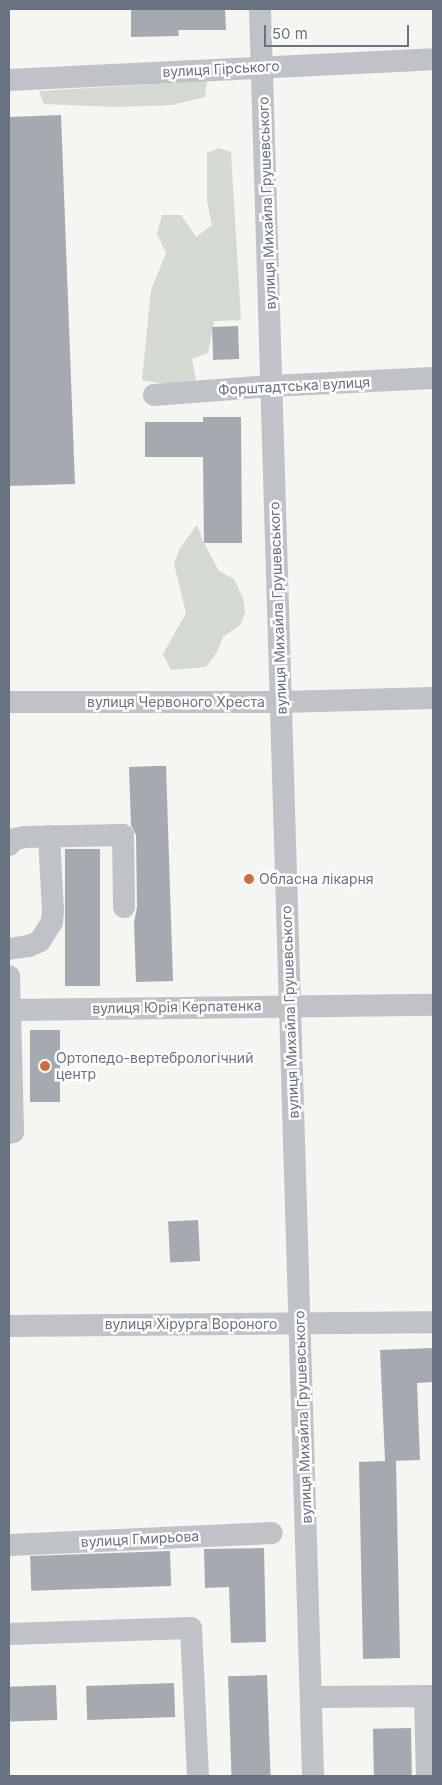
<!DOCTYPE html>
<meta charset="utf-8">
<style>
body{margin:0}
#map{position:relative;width:442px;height:1785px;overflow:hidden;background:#f5f5f2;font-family:Inter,sans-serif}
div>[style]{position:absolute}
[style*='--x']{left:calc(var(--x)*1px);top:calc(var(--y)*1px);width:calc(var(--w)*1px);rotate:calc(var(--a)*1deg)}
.green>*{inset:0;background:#d4dad2}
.building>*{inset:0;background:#a5aab1;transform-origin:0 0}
.minor>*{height:22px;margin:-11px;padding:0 11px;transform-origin:11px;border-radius:11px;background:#bfc2c6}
.dots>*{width:14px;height:14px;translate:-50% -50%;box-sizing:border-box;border:2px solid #fff;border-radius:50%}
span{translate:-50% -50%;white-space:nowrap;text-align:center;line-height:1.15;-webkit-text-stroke:5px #fff;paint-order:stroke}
.street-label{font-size:14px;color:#687280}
.poi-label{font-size:14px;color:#687280}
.left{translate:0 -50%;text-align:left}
.frame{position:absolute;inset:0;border:10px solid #687280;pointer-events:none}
.scale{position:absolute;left:264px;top:25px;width:145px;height:22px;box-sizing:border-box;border:2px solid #687280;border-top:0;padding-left:6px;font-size:15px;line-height:18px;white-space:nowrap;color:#687280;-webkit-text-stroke:4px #fff;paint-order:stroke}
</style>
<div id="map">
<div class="green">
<i style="clip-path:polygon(207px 81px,205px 97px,172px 105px,116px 107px,44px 104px,39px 91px)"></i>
<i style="clip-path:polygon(218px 148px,231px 152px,241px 320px,214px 321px,208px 353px,192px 359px,196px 380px,185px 387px,142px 380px,151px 290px,166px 253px,157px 234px,162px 215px,181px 215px,196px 237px,212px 225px,207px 201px,207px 153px)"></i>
<i style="clip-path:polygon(197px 525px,204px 543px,219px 571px,234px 579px,243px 598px,245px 612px,241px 624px,223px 637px,217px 652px,206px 667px,171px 670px,163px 654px,186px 613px,174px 564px,180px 548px)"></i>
</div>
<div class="building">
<i style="clip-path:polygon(131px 9px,225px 9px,226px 30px,178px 30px,179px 36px,131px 37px)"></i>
<i style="clip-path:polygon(61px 115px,75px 484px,9px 486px,9px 117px)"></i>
<i style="left:238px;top:326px;width:33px;height:26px;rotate:88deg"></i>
<i style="clip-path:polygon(203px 417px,241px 417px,242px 543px,204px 543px,203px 457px,145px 457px,145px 422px,203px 422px)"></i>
<i style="clip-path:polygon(154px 766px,166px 766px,173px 981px,136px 982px,134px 923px,137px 907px,136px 835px,131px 825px,129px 767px)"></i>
<i style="left:65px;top:849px;width:35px;height:137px"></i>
<i style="left:30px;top:1030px;width:30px;height:72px"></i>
<i style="left:198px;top:1220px;width:41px;height:30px;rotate:87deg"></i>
<i style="clip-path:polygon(433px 1348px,433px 1382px,417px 1383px,420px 1460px,391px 1461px,396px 1461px,400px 1658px,363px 1659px,359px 1462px,385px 1461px,380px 1350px)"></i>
<i style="clip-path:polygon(264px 1548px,266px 1642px,231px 1643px,229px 1587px,205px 1588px,204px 1549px)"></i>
<i style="left:170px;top:1551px;width:35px;height:140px;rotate:88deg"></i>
<i style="left:267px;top:1675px;width:101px;height:39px;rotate:88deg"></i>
<i style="left:174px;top:1683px;width:34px;height:88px;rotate:88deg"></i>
<i style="left:56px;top:1685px;width:35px;height:47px;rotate:88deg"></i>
<i style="left:411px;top:1728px;width:48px;height:38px;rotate:89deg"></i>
</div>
<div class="minor">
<i style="--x:260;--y:9;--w:1768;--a:88.28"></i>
<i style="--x:9;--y:80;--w:425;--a:-2.8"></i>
<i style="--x:154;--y:395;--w:117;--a:-4.4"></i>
<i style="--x:271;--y:386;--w:162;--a:-2.8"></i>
<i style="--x:9;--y:702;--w:272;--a:0"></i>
<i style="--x:281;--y:702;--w:152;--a:-1.5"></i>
<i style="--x:9;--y:845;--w:8;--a:-45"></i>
<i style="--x:15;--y:839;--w:10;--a:-11"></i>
<i style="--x:25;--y:837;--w:98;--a:-1.2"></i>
<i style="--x:123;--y:835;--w:72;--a:89.2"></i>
<i style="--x:9;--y:949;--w:20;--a:-9"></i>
<i style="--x:29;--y:946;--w:12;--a:-24"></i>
<i style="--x:40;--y:941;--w:22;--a:-58"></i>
<i style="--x:52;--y:922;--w:11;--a:-85"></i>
<i style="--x:53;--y:911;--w:75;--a:-93.1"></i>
<i style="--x:9;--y:976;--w:156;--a:88.5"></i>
<i style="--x:13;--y:1132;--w:4;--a:166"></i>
<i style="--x:10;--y:1010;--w:423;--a:-0.7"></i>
<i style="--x:9;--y:1326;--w:424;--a:-0.5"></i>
<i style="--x:9;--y:1545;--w:263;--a:-2.6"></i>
<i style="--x:9;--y:1634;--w:182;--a:-1.9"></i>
<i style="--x:191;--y:1628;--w:148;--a:87.3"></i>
<i style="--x:425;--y:1696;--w:80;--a:88.6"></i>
<i style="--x:312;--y:1697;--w:121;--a:-0.5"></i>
</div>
<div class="dots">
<i style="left:249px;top:879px;background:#cd6f3b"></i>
<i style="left:45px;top:1066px;background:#cd6f3b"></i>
</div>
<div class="street-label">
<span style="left:221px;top:69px;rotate:-3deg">вулиця Гірського</span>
<span style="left:267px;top:203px;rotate:-92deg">вулиця Михайла Грушевського</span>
<span style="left:294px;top:386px;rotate:-3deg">Форштадтська вулиця</span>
<span style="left:278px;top:608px;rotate:-92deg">вулиця Михайла Грушевського</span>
<span style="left:176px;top:702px">вулиця Червоного Хреста</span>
<span style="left:177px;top:1007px;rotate:-1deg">вулиця Юрія Керпатенка</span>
<span style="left:290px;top:1012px;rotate:-92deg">вулиця Михайла Грушевського</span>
<span style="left:191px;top:1324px">вулиця Хірурга Вороного</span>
<span style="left:303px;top:1417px;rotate:-92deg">вулиця Михайла Грушевського</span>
<span style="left:140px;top:1539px;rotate:-3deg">вулиця Гмирьова</span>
</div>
<div class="poi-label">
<span class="left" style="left:259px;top:879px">Обласна лікарня</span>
<span class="left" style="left:56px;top:1066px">Ортопедо-вертебрологічний<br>центр</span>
</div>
<div class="frame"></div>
<div class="scale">50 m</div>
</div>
